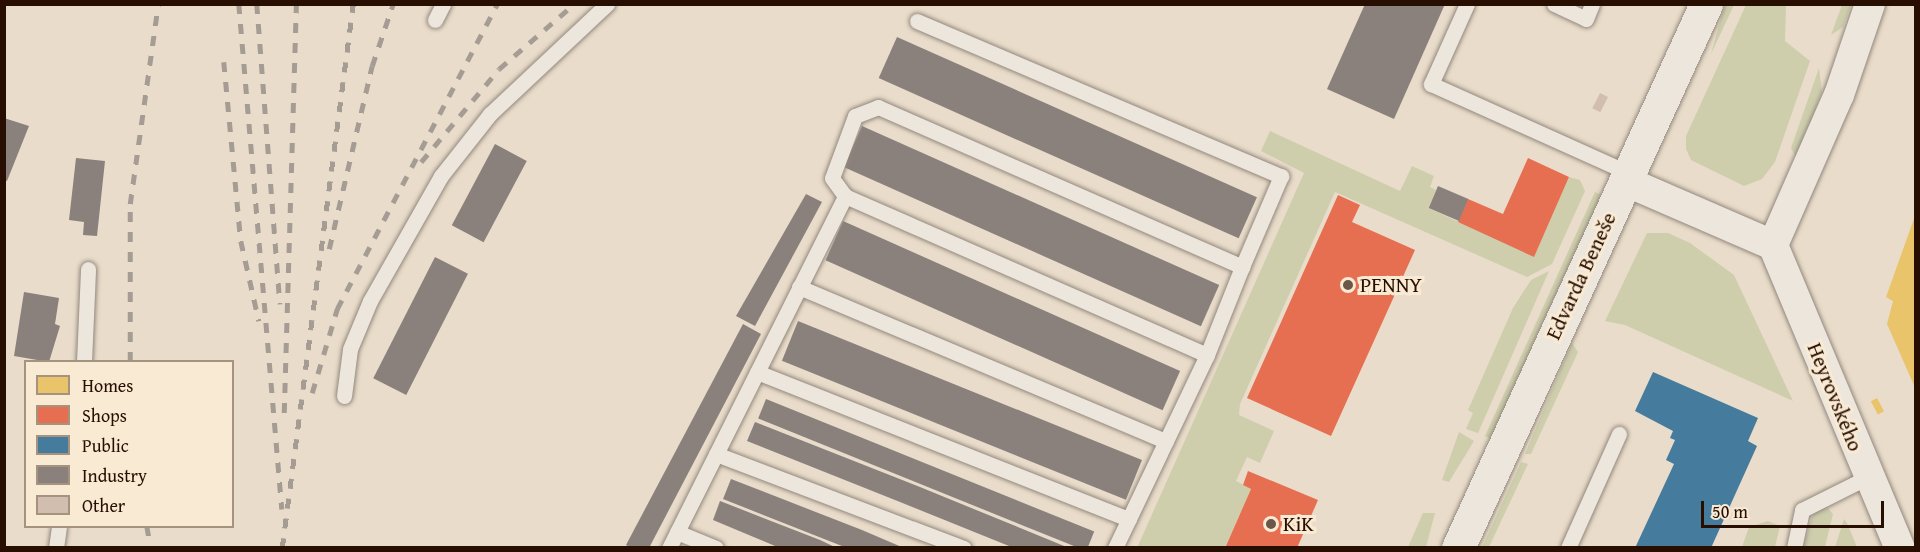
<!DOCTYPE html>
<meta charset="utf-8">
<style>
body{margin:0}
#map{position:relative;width:1920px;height:552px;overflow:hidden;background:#e9dcca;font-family:"Gentium Book Plus",serif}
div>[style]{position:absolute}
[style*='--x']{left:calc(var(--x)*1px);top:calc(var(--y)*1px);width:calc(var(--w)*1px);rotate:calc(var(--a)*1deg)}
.green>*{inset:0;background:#cecead}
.homes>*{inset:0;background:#e9c46a;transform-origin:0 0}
.shops>*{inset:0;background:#e76f51}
.public>*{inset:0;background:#457b9d}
.industry>*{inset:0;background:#8a817c;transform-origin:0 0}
.building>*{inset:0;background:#d1beae;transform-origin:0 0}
.roads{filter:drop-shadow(0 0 2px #93887d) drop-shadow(0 0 2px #93887d)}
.service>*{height:15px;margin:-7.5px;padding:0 7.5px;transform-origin:7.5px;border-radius:7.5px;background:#ece6dd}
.minor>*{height:30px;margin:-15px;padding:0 15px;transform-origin:15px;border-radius:15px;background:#ece6dd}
.tertiary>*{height:33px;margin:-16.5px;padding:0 16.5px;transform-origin:16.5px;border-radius:16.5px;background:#ece6dd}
.rail>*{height:4.5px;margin-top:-2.25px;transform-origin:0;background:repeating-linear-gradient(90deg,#a59d94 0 10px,transparent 0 20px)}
.dots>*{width:16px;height:16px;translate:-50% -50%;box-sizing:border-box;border:3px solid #f9ead4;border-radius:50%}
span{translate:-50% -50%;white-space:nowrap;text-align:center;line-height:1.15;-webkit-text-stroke:6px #f9ead4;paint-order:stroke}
.street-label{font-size:21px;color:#280e00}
.poi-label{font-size:21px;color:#280e00}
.left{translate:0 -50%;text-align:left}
.frame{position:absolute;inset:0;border:6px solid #280e00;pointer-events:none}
.legend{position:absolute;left:24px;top:360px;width:210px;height:168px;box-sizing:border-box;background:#f9ead4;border:2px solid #a5927f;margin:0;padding:8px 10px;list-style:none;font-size:18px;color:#280e00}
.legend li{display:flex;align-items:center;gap:12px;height:30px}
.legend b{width:30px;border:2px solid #a5927f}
.scale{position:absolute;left:1701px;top:501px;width:183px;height:27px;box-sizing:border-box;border:3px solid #280e00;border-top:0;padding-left:8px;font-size:18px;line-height:21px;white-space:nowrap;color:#280e00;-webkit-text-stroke:4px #f9ead4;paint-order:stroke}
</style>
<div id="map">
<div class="green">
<i style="clip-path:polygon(1725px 5px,1734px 5px,1711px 54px,1722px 14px)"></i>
<i style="clip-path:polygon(1746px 5px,1786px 5px,1785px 41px,1810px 61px,1775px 162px,1762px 179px,1744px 186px,1691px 160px,1686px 149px,1686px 136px)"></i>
<i style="clip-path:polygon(1842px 5px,1851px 5px,1843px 27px,1831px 35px)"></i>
<i style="clip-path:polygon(1819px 68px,1822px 92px,1797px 159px,1791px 148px)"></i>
<i style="clip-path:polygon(1270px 131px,1400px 191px,1412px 166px,1434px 176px,1430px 187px,1436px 190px,1428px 208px,1534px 256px,1569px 177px,1580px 180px,1585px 191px,1552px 264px,1527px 277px,1335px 192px,1240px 404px,1239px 415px,1274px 431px,1260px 463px,1247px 457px,1236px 481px,1251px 489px,1225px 547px,1137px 548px,1304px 173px,1261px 151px)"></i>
<i style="clip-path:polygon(1595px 192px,1605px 196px,1493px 440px,1485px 436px)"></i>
<i style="clip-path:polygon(1647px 233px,1668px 233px,1690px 243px,1734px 275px,1793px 401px,1625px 325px,1605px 321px)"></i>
<i style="clip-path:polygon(1549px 271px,1478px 433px,1466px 429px,1473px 413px,1468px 410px,1513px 308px,1531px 280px)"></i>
<i style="clip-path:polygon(1572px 343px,1578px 352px,1531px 454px,1525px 454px)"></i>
<i style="clip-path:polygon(1459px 432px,1474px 441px,1449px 482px,1442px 480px)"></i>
<i style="clip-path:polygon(1521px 462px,1528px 464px,1489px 547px,1482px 547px)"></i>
<i style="clip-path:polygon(1825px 505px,1833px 514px,1825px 547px,1803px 548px,1813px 514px)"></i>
<i style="clip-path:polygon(1423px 513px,1435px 513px,1426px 547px,1408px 547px)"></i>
<i style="clip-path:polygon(1844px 519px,1847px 523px,1857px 547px,1835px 547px)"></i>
<i style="clip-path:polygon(1768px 521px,1780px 526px,1775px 547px,1742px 547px,1749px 527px)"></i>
</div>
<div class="homes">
<i style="clip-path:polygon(1916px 213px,1916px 390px,1887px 324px,1893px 301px,1886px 297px)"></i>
<i style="left:1877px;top:398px;width:15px;height:7px;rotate:62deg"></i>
</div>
<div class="shops">
<i style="clip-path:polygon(1528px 158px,1569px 177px,1534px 257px,1458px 222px,1468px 199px,1503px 214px)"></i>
<i style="clip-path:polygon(1338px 195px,1360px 205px,1352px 222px,1415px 250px,1331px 436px,1247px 398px)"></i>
<i style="clip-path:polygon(1248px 471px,1318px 500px,1297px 548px,1225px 548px,1251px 489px,1243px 485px)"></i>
</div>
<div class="public">
<i style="clip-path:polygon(1653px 372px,1758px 418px,1748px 441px,1757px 446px,1711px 548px,1635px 548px,1674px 464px,1666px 460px,1675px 440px,1670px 438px,1673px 431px,1635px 411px)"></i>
</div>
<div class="industry">
<i style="clip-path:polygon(1365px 4px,1445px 4px,1394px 119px,1327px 89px)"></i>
<i style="left:897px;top:37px;width:394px;height:45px;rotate:24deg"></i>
<i style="clip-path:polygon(4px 118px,29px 126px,7px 181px,4px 180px)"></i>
<i style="left:862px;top:126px;width:391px;height:45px;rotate:24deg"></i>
<i style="left:495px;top:144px;width:36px;height:92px;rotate:28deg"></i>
<i style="clip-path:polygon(76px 158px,105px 161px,97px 236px,83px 235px,84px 222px,69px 220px)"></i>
<i style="left:1438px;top:186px;width:33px;height:24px;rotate:23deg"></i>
<i style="clip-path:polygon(806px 194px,822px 202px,755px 326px,736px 316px)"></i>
<i style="left:843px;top:221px;width:369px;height:43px;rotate:24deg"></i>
<i style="left:435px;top:257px;width:37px;height:136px;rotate:27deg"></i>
<i style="clip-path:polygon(24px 292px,59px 298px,55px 324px,60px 326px,49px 362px,14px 356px)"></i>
<i style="left:798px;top:321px;width:371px;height:43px;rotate:22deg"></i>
<i style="clip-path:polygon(743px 324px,761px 334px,649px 548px,631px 548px,626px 545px)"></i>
<i style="left:766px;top:399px;width:354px;height:21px;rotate:22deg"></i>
<i style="clip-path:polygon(755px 422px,920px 487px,1069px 548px,1014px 548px,900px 502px,747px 441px)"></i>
<i style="clip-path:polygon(731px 479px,862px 530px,904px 548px,847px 548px,723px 499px)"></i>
<i style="clip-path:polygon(720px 501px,820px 540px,837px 548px,780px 548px,756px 538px,713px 520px)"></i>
</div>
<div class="building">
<i style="left:1600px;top:93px;width:9px;height:17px;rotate:27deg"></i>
</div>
<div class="roads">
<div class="service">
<i style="--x:1467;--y:4;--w:88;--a:114.2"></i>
<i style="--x:1431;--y:84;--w:217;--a:24.2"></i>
<i style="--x:1554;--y:4;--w:35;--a:25"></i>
<i style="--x:1586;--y:19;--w:16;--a:-68"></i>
<i style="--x:435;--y:20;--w:18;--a:-63"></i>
<i style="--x:917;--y:21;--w:396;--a:23.1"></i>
<i style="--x:1281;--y:176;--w:99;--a:113.2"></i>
<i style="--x:845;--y:196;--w:22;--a:-126"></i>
<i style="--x:832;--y:178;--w:66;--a:-69.6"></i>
<i style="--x:855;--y:116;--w:25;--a:-21"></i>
<i style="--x:878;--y:107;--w:398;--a:23.7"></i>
<i style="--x:1242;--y:267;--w:95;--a:111.7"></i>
<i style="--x:799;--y:287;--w:398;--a:22.8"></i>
<i style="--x:84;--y:362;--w:93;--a:-87.5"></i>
<i style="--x:757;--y:372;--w:400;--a:21.6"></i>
<i style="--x:344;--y:396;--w:47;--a:-82.7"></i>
<i style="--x:350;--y:349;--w:52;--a:-67.4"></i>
<i style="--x:370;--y:301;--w:144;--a:-60.4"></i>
<i style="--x:441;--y:176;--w:79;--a:-51.7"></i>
<i style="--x:490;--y:114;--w:161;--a:-43.2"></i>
<i style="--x:716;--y:454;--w:265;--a:20.8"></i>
<i style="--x:677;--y:532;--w:42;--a:22.3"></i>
<i style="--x:56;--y:548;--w:22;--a:-82"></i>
<i style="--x:669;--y:548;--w:394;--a:-63.4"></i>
<i style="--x:845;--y:196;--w:395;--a:23.7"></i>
<i style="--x:1207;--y:355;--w:214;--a:115.5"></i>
<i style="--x:1568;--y:548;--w:125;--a:-65.9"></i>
<i style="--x:1794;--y:548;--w:39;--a:-78"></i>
<i style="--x:1802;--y:510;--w:74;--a:-26.6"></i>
</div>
<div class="minor">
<i style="--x:1625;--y:181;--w:161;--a:23.4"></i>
<i style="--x:1773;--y:245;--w:329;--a:67.3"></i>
<i style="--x:1773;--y:245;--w:164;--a:-66.3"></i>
<i style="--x:1839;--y:95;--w:96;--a:-71.2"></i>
</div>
<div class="tertiary">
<i style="--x:1458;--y:548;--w:598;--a:-65.49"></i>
</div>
</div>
<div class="rail">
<i style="--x:239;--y:4;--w:507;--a:85.13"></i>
<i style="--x:257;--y:4;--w:301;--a:85.6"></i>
<i style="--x:224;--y:62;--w:180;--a:84.6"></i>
<i style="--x:241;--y:241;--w:82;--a:77.3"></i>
<i style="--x:421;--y:162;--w:121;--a:-50"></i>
<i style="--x:499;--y:69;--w:99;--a:-40.9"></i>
<i style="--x:329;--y:249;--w:188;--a:-76.8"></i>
<i style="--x:372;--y:66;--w:65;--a:-71.3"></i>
<i style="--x:130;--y:362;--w:158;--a:-90"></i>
<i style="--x:130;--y:204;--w:202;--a:-82"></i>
<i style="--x:312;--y:393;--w:88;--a:-73.4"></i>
<i style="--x:337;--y:309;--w:344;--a:-62.3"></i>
<i style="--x:284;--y:413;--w:409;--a:-88.3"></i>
<i style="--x:147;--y:526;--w:22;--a:80"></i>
<i style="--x:282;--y:548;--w:549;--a:-82.56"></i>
</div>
<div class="dots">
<i style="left:1348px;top:285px;background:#6c5647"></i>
<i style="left:1271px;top:524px;background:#6c5647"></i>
</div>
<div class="street-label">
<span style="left:1581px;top:276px;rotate:-65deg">Edvarda Beneše</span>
<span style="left:1835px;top:397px;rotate:68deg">Heyrovského</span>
</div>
<div class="poi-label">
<span class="left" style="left:1360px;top:285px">PENNY</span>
<span class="left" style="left:1283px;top:524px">KiK</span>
</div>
<div class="frame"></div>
<ul class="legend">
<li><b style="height:16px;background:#e9c46a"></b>Homes</li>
<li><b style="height:16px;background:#e76f51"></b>Shops</li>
<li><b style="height:16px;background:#457b9d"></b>Public</li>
<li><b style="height:16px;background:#8a817c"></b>Industry</li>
<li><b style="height:16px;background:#d1beae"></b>Other</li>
</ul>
<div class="scale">50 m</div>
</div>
